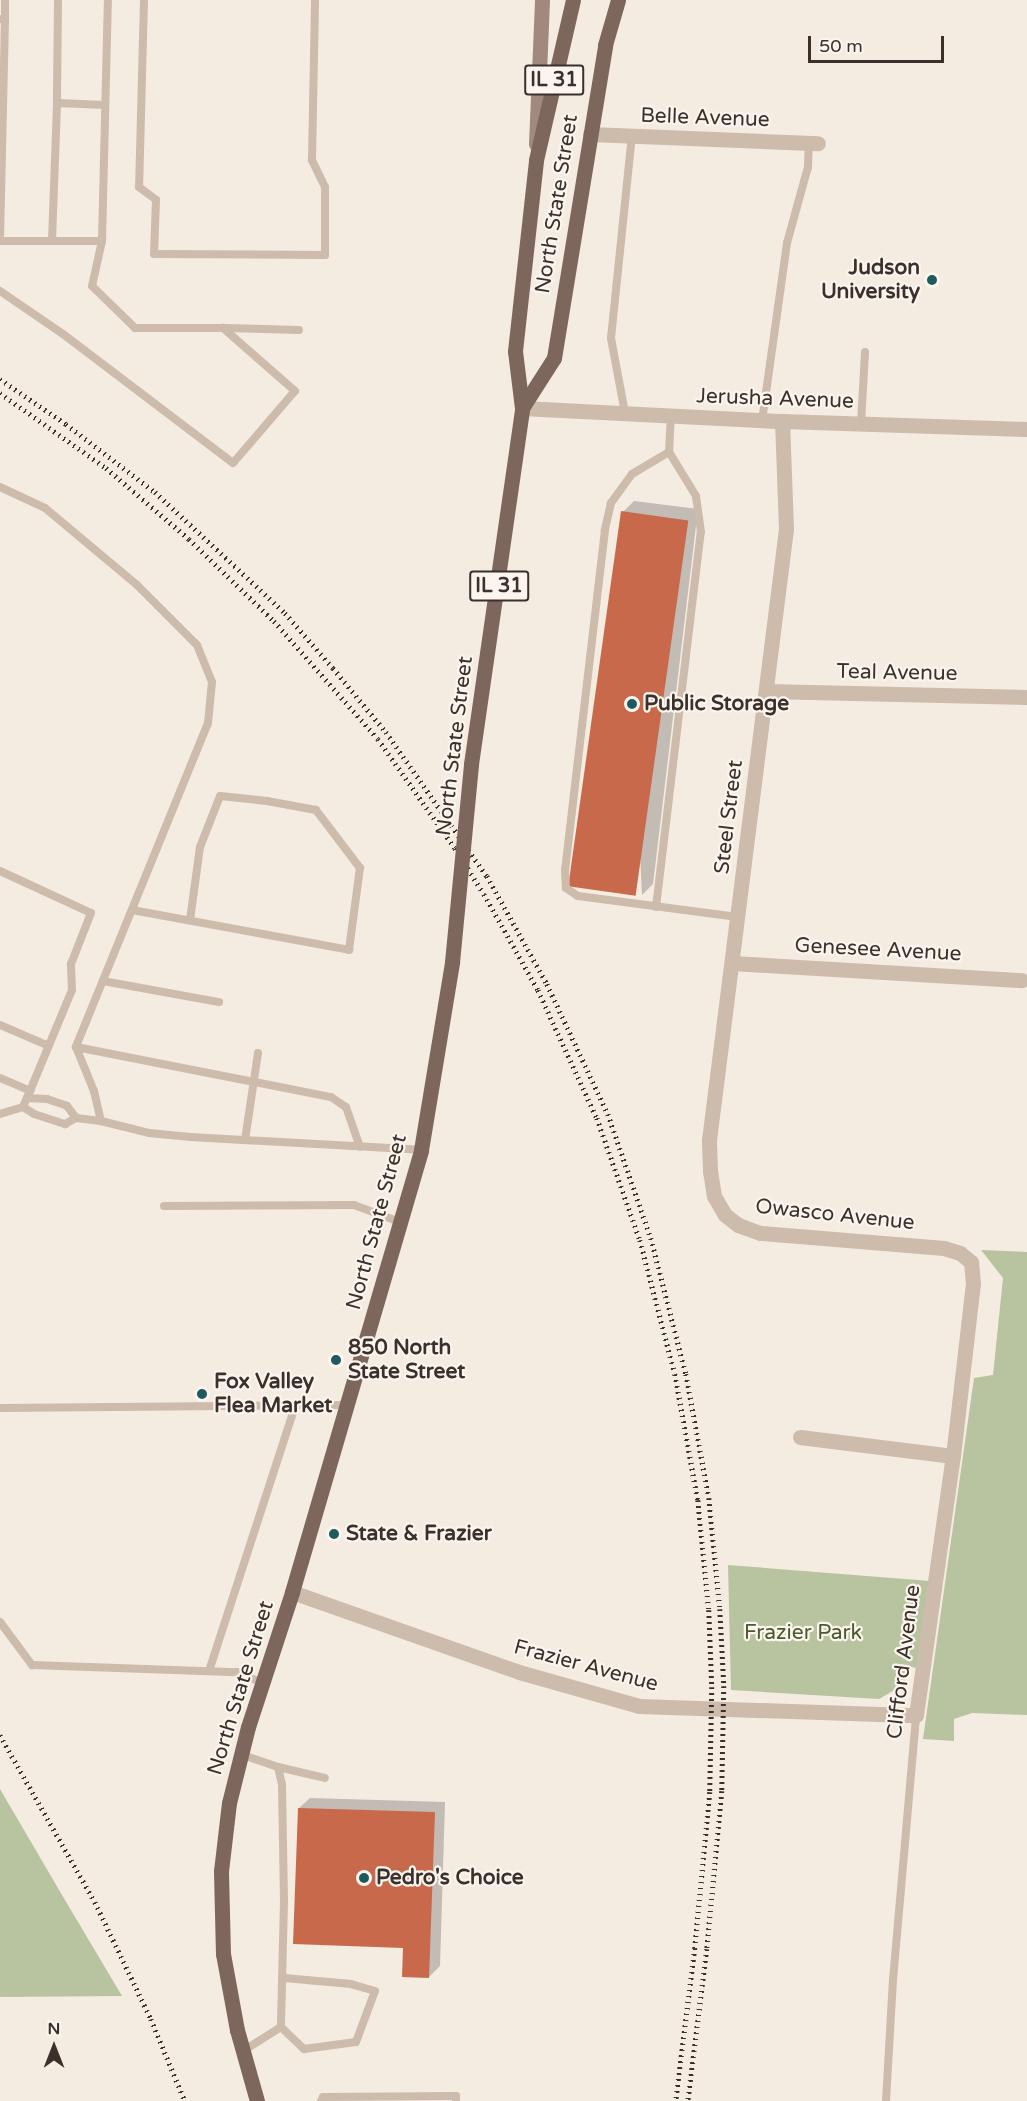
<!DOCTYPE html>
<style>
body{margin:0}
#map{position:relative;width:1027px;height:2101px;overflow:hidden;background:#f4ebe1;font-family:"Varela Round",sans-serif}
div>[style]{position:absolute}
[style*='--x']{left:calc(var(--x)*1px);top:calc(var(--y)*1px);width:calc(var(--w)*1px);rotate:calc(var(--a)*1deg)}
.green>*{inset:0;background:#b8c4a0}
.shadow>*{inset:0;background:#0003}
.building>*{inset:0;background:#c8694b;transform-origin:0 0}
.service>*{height:8px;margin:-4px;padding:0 4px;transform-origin:4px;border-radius:4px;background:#cdbbac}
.minor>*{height:15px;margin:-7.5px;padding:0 7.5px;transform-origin:7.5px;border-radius:7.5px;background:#cdbbac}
.secondary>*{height:15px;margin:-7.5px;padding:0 7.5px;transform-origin:7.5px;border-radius:7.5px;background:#a18a7d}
.primary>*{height:15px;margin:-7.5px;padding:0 7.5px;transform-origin:7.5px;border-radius:7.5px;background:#7d675c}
.rail>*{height:4.5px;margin-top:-2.25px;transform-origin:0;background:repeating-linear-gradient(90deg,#3b302b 0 1.5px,transparent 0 6px)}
.primary-bridge>*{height:15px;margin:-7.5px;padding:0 7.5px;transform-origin:7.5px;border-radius:7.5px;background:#7d675c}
.dots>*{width:16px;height:16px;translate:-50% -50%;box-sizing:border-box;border:3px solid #fbf5ee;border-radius:50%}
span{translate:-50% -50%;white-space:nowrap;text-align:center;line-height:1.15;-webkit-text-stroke:4.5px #fbf5ee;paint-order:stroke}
.shield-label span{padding:2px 4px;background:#fbf5ee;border:2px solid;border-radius:4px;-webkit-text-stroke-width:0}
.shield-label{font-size:20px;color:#3b302b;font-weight:700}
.street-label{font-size:21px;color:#3b302b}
.poi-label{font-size:21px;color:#3b302b;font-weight:700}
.right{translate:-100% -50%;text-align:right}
.left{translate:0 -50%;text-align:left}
.park-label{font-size:21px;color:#4a5a2e}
.north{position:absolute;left:24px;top:2017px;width:60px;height:60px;-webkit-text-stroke:4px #fbf5ee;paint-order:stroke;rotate:0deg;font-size:16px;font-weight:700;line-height:24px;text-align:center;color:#3b302b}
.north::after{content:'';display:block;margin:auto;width:21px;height:27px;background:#3b302b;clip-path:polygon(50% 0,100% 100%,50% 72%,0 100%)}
.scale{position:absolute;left:808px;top:36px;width:136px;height:27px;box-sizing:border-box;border:3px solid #3b302b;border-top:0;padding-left:8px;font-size:18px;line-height:21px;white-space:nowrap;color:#3b302b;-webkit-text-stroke:4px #fbf5ee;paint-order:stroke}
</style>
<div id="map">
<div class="green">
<i style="clip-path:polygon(981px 1250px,1027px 1252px,1027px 1715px,972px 1713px,954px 1719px,954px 1741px,923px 1739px,974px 1378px,993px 1375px,1003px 1278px)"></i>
<i style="clip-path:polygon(728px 1565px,930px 1581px,918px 1668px,911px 1667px,903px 1685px,879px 1699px,731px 1690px)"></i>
<i style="clip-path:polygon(0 1789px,62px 1895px,122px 1996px,0 1997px)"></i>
</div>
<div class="shadow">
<i style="clip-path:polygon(634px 501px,698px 509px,653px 884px,642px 895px,623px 512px)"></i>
<i style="clip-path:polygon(310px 1798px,445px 1802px,440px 1966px,429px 1977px,299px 1808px)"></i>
</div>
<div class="building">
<i style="left:621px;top:511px;width:68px;height:379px;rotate:8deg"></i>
<i style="clip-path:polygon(298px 1808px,435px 1812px,429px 1978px,402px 1977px,403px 1948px,293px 1944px)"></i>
</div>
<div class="service">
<i style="--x:5;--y:0;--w:19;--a:90"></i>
<i style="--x:58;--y:0;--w:103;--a:90.6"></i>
<i style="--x:57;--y:103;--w:48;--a:2.4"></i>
<i style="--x:144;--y:0;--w:187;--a:91.5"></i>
<i style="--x:139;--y:187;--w:21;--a:37"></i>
<i style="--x:156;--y:200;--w:54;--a:92.1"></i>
<i style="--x:154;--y:254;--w:171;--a:0.3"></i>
<i style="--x:325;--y:255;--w:68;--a:-90"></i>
<i style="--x:325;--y:187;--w:30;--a:-116"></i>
<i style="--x:312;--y:160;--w:160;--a:-88.9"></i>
<i style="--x:0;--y:19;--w:5;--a:0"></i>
<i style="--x:5;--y:19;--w:216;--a:91.3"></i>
<i style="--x:0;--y:241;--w:102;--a:0"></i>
<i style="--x:102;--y:241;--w:241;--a:-88.6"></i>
<i style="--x:52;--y:241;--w:138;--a:-87.9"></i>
<i style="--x:102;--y:241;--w:46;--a:102.5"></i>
<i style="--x:92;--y:286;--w:60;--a:44.3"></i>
<i style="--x:135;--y:328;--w:88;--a:0"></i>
<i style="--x:0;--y:291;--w:76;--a:34.3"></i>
<i style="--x:63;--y:334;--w:213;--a:37.2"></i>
<i style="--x:233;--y:463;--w:95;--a:-49.3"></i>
<i style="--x:295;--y:391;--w:96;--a:-138.8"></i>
<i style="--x:223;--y:328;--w:76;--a:1.5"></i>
<i style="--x:625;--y:413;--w:76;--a:-100.6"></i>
<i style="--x:611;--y:338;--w:203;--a:-84.1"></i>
<i style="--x:762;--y:421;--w:180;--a:-82"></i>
<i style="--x:787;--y:243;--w:79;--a:-74.6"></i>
<i style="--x:808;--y:167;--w:24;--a:-88"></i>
<i style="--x:861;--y:424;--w:72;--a:-86.8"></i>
<i style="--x:669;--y:452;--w:43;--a:149.3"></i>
<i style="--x:632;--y:474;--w:36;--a:126"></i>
<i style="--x:611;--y:503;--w:28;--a:103"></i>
<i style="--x:605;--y:530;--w:342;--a:96.7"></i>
<i style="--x:565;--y:870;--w:18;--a:87"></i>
<i style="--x:566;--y:888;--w:14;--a:34"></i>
<i style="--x:578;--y:896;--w:161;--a:7.5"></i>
<i style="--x:0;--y:487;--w:50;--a:25"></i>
<i style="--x:45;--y:508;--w:120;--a:39.9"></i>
<i style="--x:137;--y:585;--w:85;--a:45"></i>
<i style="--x:197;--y:645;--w:40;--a:68"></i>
<i style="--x:212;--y:682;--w:41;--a:95.6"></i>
<i style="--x:208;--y:723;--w:350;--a:112.2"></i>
<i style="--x:76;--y:1047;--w:48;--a:67.8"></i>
<i style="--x:94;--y:1091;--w:31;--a:77"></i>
<i style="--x:101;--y:1121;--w:49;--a:14"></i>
<i style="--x:149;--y:1133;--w:42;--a:5.4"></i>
<i style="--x:191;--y:1137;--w:230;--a:3.2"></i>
<i style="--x:0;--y:871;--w:100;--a:24.8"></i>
<i style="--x:91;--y:913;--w:55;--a:111.4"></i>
<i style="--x:71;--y:964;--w:26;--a:88"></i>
<i style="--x:72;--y:990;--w:109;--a:112.6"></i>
<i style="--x:30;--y:1091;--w:17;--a:114"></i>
<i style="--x:23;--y:1107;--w:24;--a:163"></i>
<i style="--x:656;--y:907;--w:378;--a:-83.2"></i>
<i style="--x:701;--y:532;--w:36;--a:-98"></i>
<i style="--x:696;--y:496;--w:52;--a:-121.5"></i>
<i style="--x:669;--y:452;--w:36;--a:-87"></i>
<i style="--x:132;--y:910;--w:221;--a:10.4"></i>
<i style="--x:349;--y:950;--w:83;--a:-82.4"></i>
<i style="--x:360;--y:868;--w:73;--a:-127.2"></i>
<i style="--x:316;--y:810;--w:50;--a:-169.6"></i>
<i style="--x:267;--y:801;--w:47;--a:-173.9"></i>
<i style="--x:220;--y:796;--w:55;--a:111.4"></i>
<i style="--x:200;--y:847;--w:74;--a:97.8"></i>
<i style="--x:103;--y:981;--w:118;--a:10.3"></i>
<i style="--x:0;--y:1025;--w:53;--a:23.2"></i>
<i style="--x:76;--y:1047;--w:260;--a:11.1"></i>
<i style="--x:331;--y:1097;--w:18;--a:34"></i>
<i style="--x:346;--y:1107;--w:42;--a:70.7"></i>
<i style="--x:0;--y:1078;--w:33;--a:23"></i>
<i style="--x:27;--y:1098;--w:20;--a:3"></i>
<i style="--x:47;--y:1099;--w:21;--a:19"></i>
<i style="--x:67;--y:1106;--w:15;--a:53"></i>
<i style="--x:23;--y:1107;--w:13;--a:32"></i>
<i style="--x:34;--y:1114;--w:33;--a:18"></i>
<i style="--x:65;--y:1124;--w:13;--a:-29"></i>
<i style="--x:76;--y:1118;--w:25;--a:7"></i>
<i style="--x:245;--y:1140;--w:88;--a:-81.5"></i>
<i style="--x:164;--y:1206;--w:190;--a:-0.3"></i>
<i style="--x:354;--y:1205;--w:49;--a:20.3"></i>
<i style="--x:0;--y:1408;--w:347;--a:-0.5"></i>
<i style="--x:0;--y:1622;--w:54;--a:53.3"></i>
<i style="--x:32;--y:1665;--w:205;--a:2"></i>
<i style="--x:237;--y:1672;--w:28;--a:23"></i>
<i style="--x:209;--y:1671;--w:279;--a:-72"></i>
<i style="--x:240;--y:1754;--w:40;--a:18.9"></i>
<i style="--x:278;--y:1767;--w:18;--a:77"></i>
<i style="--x:282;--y:1785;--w:116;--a:89"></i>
<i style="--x:284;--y:1901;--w:126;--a:91.4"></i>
<i style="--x:281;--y:2027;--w:45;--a:147.7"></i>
<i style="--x:278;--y:1767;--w:48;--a:13.2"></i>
<i style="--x:281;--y:2027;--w:32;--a:44"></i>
<i style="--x:304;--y:2049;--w:52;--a:-7.7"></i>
<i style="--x:356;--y:2042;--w:54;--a:-69.6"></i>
<i style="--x:375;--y:1991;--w:25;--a:-164"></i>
<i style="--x:351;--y:1984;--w:67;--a:-174.9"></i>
<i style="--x:321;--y:2101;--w:4;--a:-63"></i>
<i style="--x:323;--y:2097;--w:133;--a:-0.4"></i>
<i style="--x:456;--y:2096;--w:5;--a:90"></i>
<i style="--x:886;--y:2101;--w:121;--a:-86.7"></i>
<i style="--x:893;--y:1980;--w:266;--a:-85"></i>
</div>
<div class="minor">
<i style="--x:590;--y:134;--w:228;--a:2.3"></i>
<i style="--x:522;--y:408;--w:260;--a:2.9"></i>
<i style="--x:782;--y:421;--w:245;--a:1.9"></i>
<i style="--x:766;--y:691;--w:261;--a:1.3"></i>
<i style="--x:732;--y:963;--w:290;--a:3.4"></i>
<i style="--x:800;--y:1437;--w:154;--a:7.1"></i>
<i style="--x:292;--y:1592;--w:241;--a:19.4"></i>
<i style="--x:519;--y:1672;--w:125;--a:15.8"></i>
<i style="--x:639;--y:1706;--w:277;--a:1.9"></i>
<i style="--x:916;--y:1715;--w:262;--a:-81.9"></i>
<i style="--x:953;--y:1456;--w:173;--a:-83.4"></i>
<i style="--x:973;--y:1284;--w:22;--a:-95"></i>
<i style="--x:971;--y:1262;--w:14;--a:-141"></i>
<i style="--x:960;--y:1253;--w:17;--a:-163"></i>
<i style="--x:944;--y:1248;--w:185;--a:-175.3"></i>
<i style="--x:760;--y:1233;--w:23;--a:-160"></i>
<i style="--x:738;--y:1225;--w:16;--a:-142"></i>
<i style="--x:725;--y:1215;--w:22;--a:-120"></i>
<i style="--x:714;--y:1196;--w:25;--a:-99"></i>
<i style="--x:710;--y:1171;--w:31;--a:-92"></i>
<i style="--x:709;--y:1140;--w:616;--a:-82.82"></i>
<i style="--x:786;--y:529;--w:108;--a:-92.1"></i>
</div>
<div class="secondary">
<i style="--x:536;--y:144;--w:144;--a:-87.6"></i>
</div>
<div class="primary">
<i style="--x:522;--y:408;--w:59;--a:-57.4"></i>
<i style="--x:554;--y:358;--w:317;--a:-80.7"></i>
<i style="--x:605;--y:45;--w:47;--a:-73.9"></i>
<i style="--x:471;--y:764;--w:360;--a:-81.8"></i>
<i style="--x:522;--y:408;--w:57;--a:-97"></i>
<i style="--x:515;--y:351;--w:192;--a:-83.7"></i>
<i style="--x:536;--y:160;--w:164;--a:-77"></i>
<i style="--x:257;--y:2101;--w:74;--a:-105.7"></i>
<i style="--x:237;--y:2030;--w:77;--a:-100.4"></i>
<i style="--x:223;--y:1954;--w:83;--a:-91.4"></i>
<i style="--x:221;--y:1871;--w:68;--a:-83.3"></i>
<i style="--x:229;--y:1803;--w:78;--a:-76"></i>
<i style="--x:248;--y:1727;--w:142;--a:-71.9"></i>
<i style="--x:292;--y:1592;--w:460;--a:-73.7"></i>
<i style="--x:421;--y:1150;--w:191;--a:-80.6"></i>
</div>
<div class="rail">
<i style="--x:0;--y:379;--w:80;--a:34.3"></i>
<i style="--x:66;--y:424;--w:112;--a:37.4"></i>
<i style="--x:155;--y:492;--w:178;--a:42.9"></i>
<i style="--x:285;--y:613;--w:73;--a:48.9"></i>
<i style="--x:333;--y:668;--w:83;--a:50.4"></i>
<i style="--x:386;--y:732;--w:176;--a:55"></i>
<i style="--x:487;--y:876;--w:124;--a:60.9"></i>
<i style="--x:547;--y:984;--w:144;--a:64.9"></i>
<i style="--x:608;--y:1114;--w:131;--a:70.9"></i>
<i style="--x:651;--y:1238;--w:140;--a:75.6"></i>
<i style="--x:686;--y:1374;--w:126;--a:79.5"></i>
<i style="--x:709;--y:1498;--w:112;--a:84.3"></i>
<i style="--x:720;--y:1609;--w:77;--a:87"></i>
<i style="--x:724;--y:1686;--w:105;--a:91.1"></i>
<i style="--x:722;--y:1791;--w:159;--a:95.4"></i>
<i style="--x:707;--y:1949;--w:153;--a:97.1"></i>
<i style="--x:0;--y:393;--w:130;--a:35.3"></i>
<i style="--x:106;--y:468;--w:109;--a:40.5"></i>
<i style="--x:189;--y:539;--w:118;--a:44"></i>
<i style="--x:274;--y:621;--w:157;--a:48.6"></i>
<i style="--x:378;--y:739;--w:133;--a:54.8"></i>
<i style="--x:455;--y:848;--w:54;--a:57.8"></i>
<i style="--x:484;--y:894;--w:110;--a:60.6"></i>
<i style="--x:538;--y:990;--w:141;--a:65.3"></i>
<i style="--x:597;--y:1118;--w:129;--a:70.6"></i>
<i style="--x:640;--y:1240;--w:138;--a:75.4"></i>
<i style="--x:675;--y:1374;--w:128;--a:79.7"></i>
<i style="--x:698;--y:1500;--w:111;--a:84.3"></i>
<i style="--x:709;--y:1610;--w:77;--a:87.8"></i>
<i style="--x:712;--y:1687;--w:105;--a:91.1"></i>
<i style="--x:710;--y:1792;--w:157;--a:95.5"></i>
<i style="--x:695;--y:1948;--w:154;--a:97.1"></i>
<i style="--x:0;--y:1735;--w:192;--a:60.4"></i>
<i style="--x:95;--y:1902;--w:130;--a:64.4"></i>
<i style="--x:151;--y:2019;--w:89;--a:67.5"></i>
</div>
<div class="primary-bridge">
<i style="--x:452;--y:962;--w:199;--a:-84.5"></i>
</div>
<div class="dots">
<i style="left:932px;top:280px;background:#1f5a5e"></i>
<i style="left:632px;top:704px;background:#1f5a5e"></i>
<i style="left:336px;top:1360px;background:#1f5a5e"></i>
<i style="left:202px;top:1394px;background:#1f5a5e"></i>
<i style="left:334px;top:1534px;background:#1f5a5e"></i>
<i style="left:364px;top:1878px;background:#1f5a5e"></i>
</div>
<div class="shield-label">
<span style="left:554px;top:80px">IL 31</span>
<span style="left:499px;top:586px">IL 31</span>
</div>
<div class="street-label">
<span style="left:705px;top:118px;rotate:2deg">Belle Avenue</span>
<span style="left:557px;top:204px;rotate:-81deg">North State Street</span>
<span style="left:775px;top:399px;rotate:2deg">Jerusha Avenue</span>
<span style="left:897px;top:673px;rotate:1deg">Teal Avenue</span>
<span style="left:455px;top:746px;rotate:-83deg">North State Street</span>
<span style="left:729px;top:817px;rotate:-83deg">Steel Street</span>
<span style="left:878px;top:950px;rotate:3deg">Genesee Avenue</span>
<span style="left:835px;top:1215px;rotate:6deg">Owasco Avenue</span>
<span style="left:377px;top:1222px;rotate:-75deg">North State Street</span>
<span style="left:904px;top:1662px;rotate:-83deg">Clifford Avenue</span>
<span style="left:586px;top:1666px;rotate:15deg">Frazier Avenue</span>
<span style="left:241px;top:1688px;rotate:-73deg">North State Street</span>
</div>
<div class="poi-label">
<span class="right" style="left:920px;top:280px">Judson<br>University</span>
<span class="left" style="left:644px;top:704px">Public Storage</span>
<span class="left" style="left:348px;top:1360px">850 North<br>State Street</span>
<span class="left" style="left:214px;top:1394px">Fox Valley<br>Flea Market</span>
<span class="left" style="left:346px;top:1534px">State &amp; Frazier</span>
<span class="left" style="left:376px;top:1878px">Pedro's Choice</span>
</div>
<div class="park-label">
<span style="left:803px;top:1633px">Frazier Park</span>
</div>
<div class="north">N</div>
<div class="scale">50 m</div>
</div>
